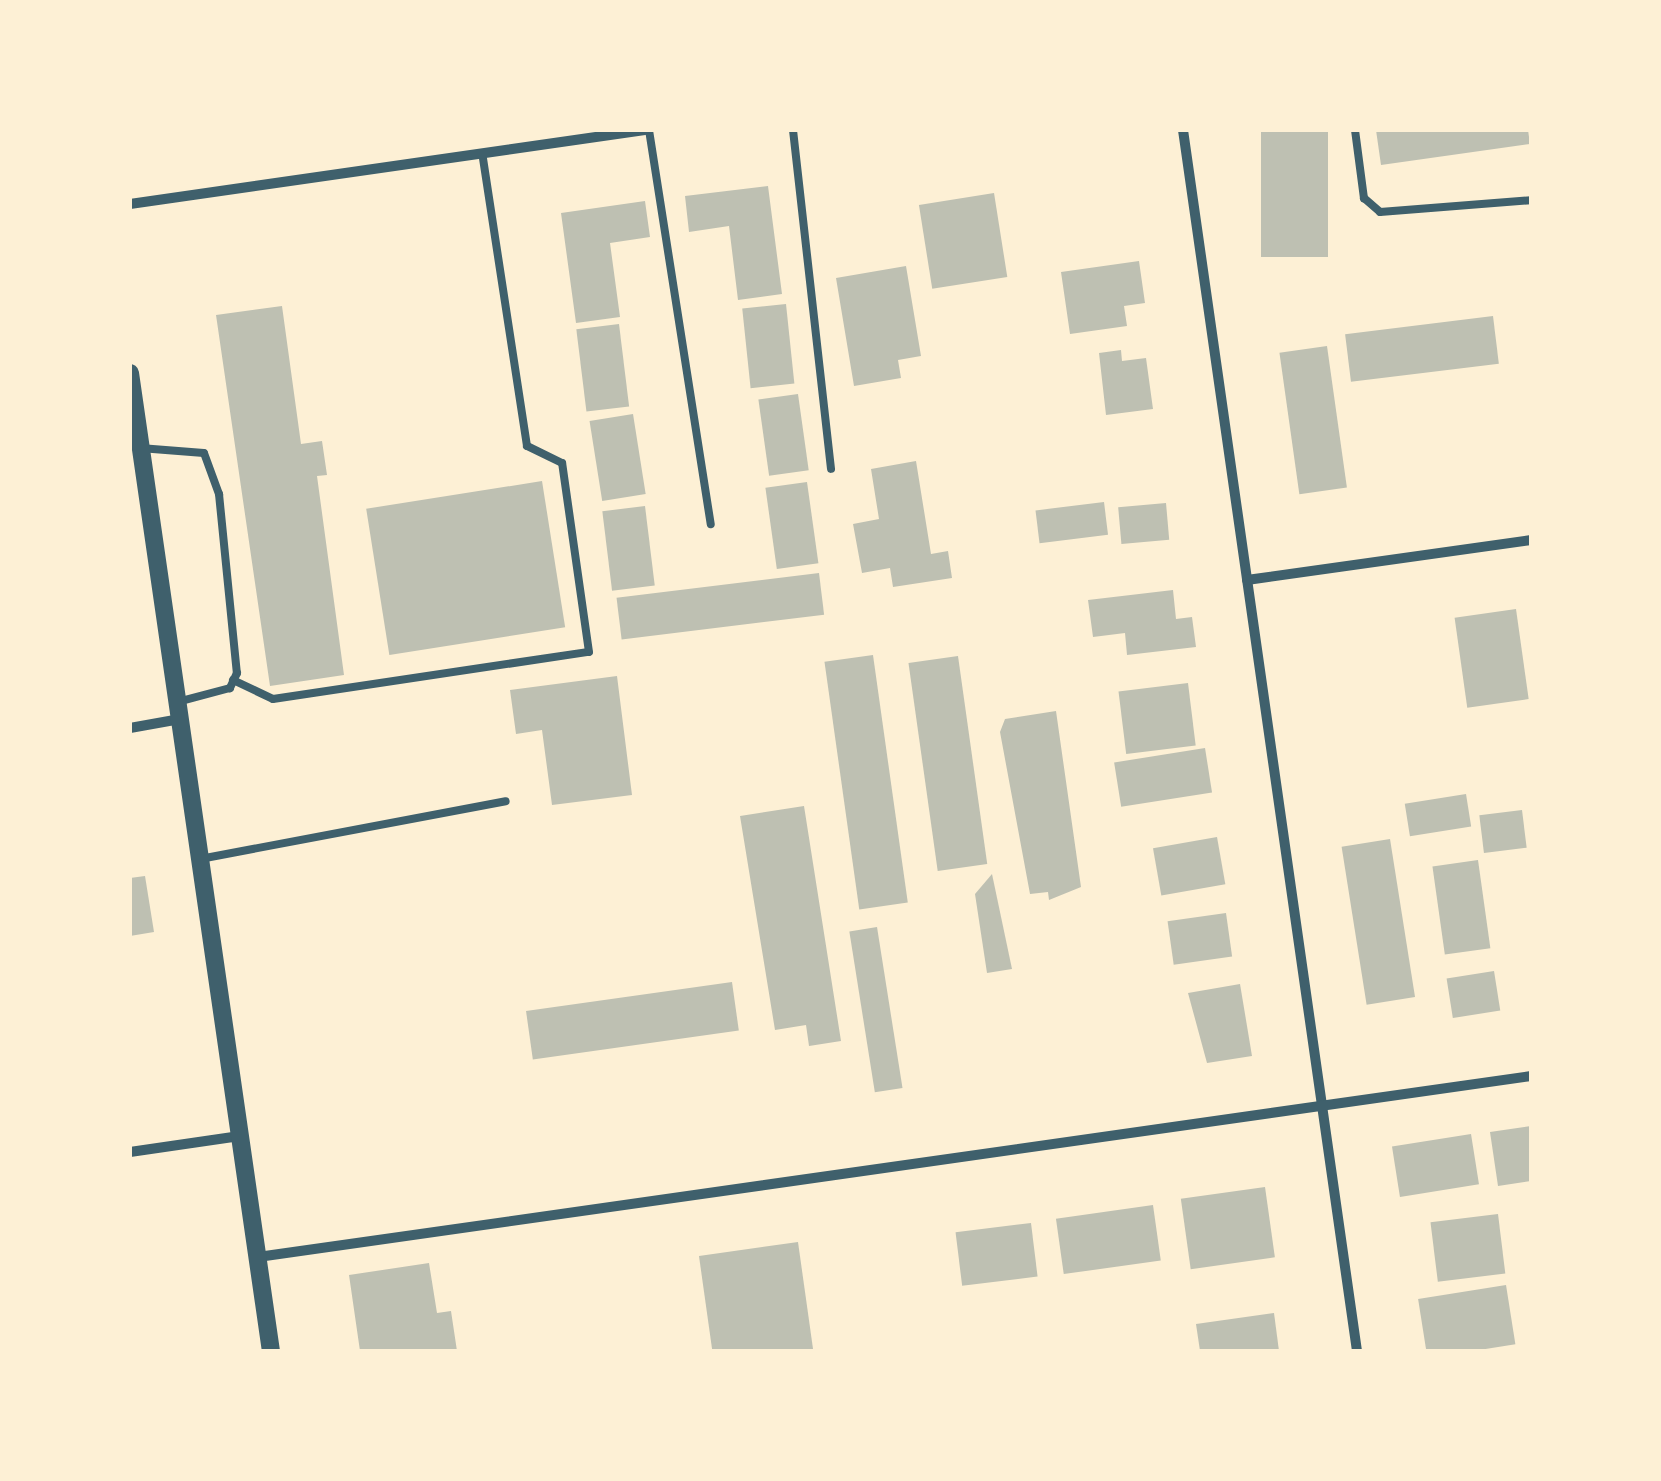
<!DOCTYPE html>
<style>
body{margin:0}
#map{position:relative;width:1661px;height:1481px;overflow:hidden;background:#fdf0d5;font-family:Figtree,sans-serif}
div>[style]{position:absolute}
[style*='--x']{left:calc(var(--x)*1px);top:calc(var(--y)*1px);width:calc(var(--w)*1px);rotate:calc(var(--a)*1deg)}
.building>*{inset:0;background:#bec0b2;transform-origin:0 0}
.service>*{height:8px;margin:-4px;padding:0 4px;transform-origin:4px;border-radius:4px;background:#3f606c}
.minor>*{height:10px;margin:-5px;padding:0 5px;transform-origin:5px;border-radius:5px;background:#3f606c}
.tertiary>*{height:18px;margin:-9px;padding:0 9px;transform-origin:9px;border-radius:9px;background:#3f606c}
span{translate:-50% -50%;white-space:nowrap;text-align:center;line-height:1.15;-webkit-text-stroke:8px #fdf0d5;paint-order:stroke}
.frame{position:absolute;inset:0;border:132px solid #fdf0d5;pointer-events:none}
</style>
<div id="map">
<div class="building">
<i style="left:1261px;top:130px;width:67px;height:127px"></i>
<i style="clip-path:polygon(1376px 130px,1528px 130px,1530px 144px,1381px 165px)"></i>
<i style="clip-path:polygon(768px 186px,782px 294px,738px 300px,729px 226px,689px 232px,685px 196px)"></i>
<i style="left:994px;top:193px;width:85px;height:76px;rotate:81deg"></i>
<i style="clip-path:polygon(645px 201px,650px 237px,610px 243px,620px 317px,576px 323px,561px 213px)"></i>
<i style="clip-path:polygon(1139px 261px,1145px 303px,1124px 306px,1127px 326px,1070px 334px,1061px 272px)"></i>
<i style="clip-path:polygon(906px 266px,921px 356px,898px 360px,901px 378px,854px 386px,836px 278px)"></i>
<i style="left:786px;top:304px;width:80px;height:44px;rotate:84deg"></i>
<i style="clip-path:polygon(282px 306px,301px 444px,322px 441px,327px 475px,317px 476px,344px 675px,270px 686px,216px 315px)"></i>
<i style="left:1493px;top:316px;width:48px;height:149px;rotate:83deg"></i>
<i style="left:619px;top:324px;width:83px;height:43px;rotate:83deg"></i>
<i style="left:1327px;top:346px;width:143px;height:48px;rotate:82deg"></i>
<i style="clip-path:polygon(1121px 350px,1122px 361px,1146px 358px,1153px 409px,1106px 415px,1099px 353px)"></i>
<i style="left:798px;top:394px;width:77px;height:40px;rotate:82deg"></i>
<i style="left:633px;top:414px;width:81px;height:44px;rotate:81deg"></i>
<i style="clip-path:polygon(916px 461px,931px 554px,948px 551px,952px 578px,893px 587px,890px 568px,862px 573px,853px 524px,879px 519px,871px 469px)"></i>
<i style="left:542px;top:481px;width:148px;height:178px;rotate:81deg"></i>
<i style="left:807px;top:482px;width:82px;height:42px;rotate:82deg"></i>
<i style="left:1104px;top:502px;width:33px;height:69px;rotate:83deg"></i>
<i style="left:1166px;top:503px;width:37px;height:48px;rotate:85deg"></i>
<i style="left:645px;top:506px;width:80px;height:43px;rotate:83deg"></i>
<i style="left:819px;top:573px;width:42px;height:204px;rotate:83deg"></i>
<i style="clip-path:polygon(1173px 590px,1176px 619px,1192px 617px,1196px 647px,1127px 655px,1125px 633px,1093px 637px,1088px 600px)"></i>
<i style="left:1516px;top:609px;width:91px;height:62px;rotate:82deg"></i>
<i style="left:873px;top:655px;width:250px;height:49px;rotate:82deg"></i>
<i style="left:958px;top:656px;width:210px;height:50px;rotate:82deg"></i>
<i style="clip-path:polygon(617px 676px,632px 795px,552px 805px,542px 730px,516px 734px,510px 690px)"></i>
<i style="left:1188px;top:683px;width:63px;height:70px;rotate:83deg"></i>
<i style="clip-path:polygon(1056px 711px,1081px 887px,1049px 900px,1048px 892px,1030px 894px,1000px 732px,1005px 719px)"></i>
<i style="left:1205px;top:748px;width:45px;height:92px;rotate:81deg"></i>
<i style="left:1466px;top:794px;width:33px;height:62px;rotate:81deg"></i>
<i style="clip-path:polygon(804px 806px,841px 1041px,809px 1046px,806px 1025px,775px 1030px,740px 816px)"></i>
<i style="left:1522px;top:810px;width:38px;height:43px;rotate:83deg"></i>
<i style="left:1217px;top:837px;width:48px;height:65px;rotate:80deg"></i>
<i style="left:1390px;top:839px;width:160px;height:49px;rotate:81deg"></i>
<i style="left:1478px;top:860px;width:89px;height:46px;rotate:82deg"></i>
<i style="clip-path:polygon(992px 874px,1012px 969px,987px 973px,975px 894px)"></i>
<i style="clip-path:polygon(145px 876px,154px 932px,130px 936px,130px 878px)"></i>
<i style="left:1226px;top:913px;width:44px;height:59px;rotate:82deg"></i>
<i style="left:877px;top:927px;width:163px;height:28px;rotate:81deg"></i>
<i style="left:1494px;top:971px;width:40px;height:48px;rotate:81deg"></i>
<i style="left:732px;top:982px;width:49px;height:208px;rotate:82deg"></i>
<i style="clip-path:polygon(1240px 984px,1252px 1056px,1207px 1063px,1188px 993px)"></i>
<i style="clip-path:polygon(1531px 1126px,1531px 1181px,1498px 1186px,1490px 1132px)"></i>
<i style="left:1471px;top:1134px;width:51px;height:80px;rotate:81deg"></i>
<i style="left:1265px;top:1187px;width:71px;height:85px;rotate:82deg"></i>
<i style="left:1153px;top:1205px;width:56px;height:98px;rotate:82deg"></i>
<i style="left:1498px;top:1214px;width:60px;height:68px;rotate:83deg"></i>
<i style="left:1031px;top:1223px;width:54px;height:76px;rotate:83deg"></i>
<i style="left:798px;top:1242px;width:110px;height:100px;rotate:82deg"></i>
<i style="clip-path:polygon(429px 1263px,437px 1313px,451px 1311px,457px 1351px,360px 1351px,349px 1275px)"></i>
<i style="left:1506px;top:1285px;width:60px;height:89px;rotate:81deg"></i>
<i style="clip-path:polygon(1274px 1313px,1279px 1351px,1200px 1351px,1196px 1324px)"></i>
</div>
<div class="service">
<i style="--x:649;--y:130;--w:399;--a:81.1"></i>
<i style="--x:793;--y:130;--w:341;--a:83.6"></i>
<i style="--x:1355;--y:130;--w:69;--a:82.5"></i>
<i style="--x:1364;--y:198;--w:21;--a:41"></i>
<i style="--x:1380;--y:212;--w:151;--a:-4.5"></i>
<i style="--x:140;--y:448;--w:64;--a:4.5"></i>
<i style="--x:204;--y:453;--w:44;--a:69.9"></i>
<i style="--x:219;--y:494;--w:180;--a:84.3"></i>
<i style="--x:237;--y:673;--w:17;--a:115"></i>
<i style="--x:230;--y:688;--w:55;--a:165.2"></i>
<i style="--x:233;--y:680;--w:44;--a:25.4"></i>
<i style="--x:273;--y:699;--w:319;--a:-8.5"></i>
<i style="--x:589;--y:652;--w:191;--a:-98.1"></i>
<i style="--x:562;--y:463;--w:39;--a:-154"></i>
<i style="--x:527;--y:446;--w:296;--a:-98.7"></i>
<i style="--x:200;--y:859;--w:311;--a:-10.7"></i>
</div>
<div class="minor">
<i style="--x:1183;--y:130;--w:1233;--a:81.89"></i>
<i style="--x:130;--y:204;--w:520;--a:-8.18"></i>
<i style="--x:1247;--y:580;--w:287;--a:-8"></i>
<i style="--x:130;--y:728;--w:51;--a:-10.2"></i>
<i style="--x:130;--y:1152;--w:111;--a:-8.3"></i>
<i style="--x:258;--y:1257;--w:1286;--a:-8.09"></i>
</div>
<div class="tertiary">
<i style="--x:130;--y:373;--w:988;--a:81.8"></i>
</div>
<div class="frame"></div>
</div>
